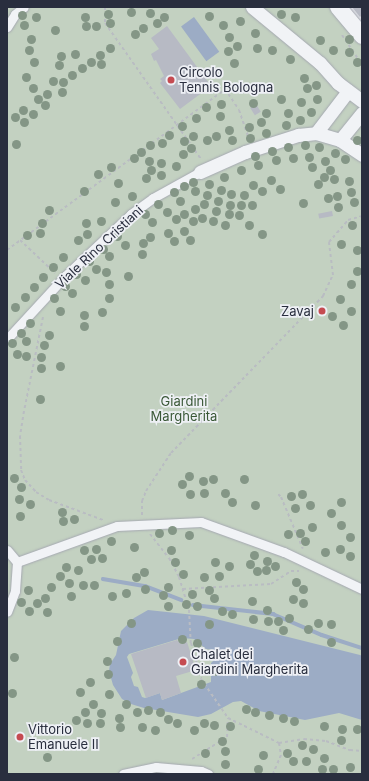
<!DOCTYPE html>
<style>
body{margin:0}
#map{position:relative;width:369px;height:781px;overflow:hidden;background:#dfe1e7;font-family:Inter,sans-serif}
div>[style]{position:absolute}
[style*='--x']{left:calc(var(--x)*1px);top:calc(var(--y)*1px);width:calc(var(--w)*1px);rotate:calc(var(--a)*1deg)}
.green>*{inset:0;background:#c3d1c1}
.water>*{inset:0;background:#9cacc5;transform-origin:0 0}
.stream>*{height:3.5px;margin:-1.75px;padding:0 1.75px;transform-origin:1.75px;border-radius:1.75px;background:#9cacc5}
.building>*{inset:0;background:#b7bac4;transform-origin:0 0}
.path>*{height:2px;margin-top:-1px;transform-origin:0;background:repeating-linear-gradient(90deg,#b9bcc2 0 3px,transparent 0 6px)}
.roads{filter:drop-shadow(0 0 1px #a5a8b1) drop-shadow(0 0 1px #a5a8b1)}
.pedestrian>*{height:9px;margin:-4.5px;padding:0 4.5px;transform-origin:4.5px;border-radius:4.5px;background:#f1f3f6}
.minor>*{height:13px;margin:-6.5px;padding:0 6.5px;transform-origin:6.5px;border-radius:6.5px;background:#f1f3f6}
.tertiary>*{height:16px;margin:-8px;padding:0 8px;transform-origin:8px;border-radius:8px;background:#f1f3f6}
.trees>*{width:9px;height:9px;margin:-4.5px;border-radius:50%;background:#849686}
.dots>*{width:11px;height:11px;translate:-50% -50%;box-sizing:border-box;border:2px solid #eef0f5;border-radius:50%}
span{translate:-50% -50%;white-space:nowrap;text-align:center;line-height:1.15;-webkit-text-stroke:3.5px #eef0f5;paint-order:stroke}
.poi-label{font-size:13px;color:#292e3e}
.left{translate:0 -50%;text-align:left}
.right{translate:-100% -50%;text-align:right}
.street-label{font-size:13px;color:#292e3e}
.park-label{font-size:13px;color:#3a5837}
.frame{position:absolute;inset:0;border:8px solid #292e3e;pointer-events:none}
</style>
<div id="map">
<div class="green">
<i style="clip-path:polygon(7px 7px,332px 7px,362px 45px,362px 774px,7px 774px)"></i>
</div>
<div class="water">
<i style="left:194px;top:17px;width:43px;height:16px;rotate:54deg"></i>
<i style="clip-path:polygon(evenodd,148px 610px,204px 616px,360px 655px,362px 656px,362px 720px,339px 713px,305px 720px,259px 711px,241px 701px,233px 702px,211px 714px,198px 717px,144px 708px,131px 704px,122px 699px,113px 685px,109px 671px,110px 664px,116px 655px,121px 631px,134px 618px,148px 610px,182px 638px,194px 639px,206px 649px,214px 650px,216px 658px,211px 663px,211px 682px,162px 700px,160px 693px,145px 698px,142px 697px,138px 687px,134px 686px,131px 677px,133px 673px,127px 657px,129px 654px,182px 638px)"></i>
</div>
<div class="stream">
<i style="--x:103;--y:579;--w:43;--a:9.5"></i>
<i style="--x:145;--y:586;--w:39;--a:21"></i>
<i style="--x:193;--y:605;--w:81;--a:6.4"></i>
<i style="--x:273;--y:614;--w:53;--a:23.2"></i>
<i style="--x:322;--y:635;--w:42;--a:18"></i>
</div>
<div class="building">
<i style="clip-path:polygon(352px 7px,362px 7px,362px 15px,360px 17px)"></i>
<i style="clip-path:polygon(167px 26px,211px 86px,180px 109px,160px 83px,162px 81px,160px 79px,164px 76px,156px 60px,154px 61px,151px 54px,159px 49px,151px 38px)"></i>
<i style="left:256px;top:104px;width:9px;height:7px;rotate:58deg"></i>
<i style="left:332px;top:211px;width:5px;height:14px;rotate:79deg"></i>
<i style="clip-path:polygon(177px 640px,181px 644px,187px 642px,196px 670px,176px 676px,181px 693px,162px 700px,160px 693px,146px 698px,131px 654px)"></i>
</div>
<div class="path">
<i style="--x:105;--y:7;--w:16;--a:90"></i>
<i style="--x:105;--y:23;--w:166;--a:54.8"></i>
<i style="--x:342;--y:35;--w:36;--a:56"></i>
<i style="--x:20;--y:240;--w:48;--a:43.3"></i>
<i style="--x:7;--y:250;--w:271;--a:-36.4"></i>
<i style="--x:225;--y:89;--w:25;--a:56"></i>
<i style="--x:239;--y:110;--w:31;--a:71"></i>
<i style="--x:43;--y:317;--w:96;--a:101.4"></i>
<i style="--x:24;--y:411;--w:25;--a:99"></i>
<i style="--x:20;--y:436;--w:34;--a:88"></i>
<i style="--x:21;--y:470;--w:11;--a:68"></i>
<i style="--x:25;--y:480;--w:16;--a:47"></i>
<i style="--x:36;--y:492;--w:15;--a:32"></i>
<i style="--x:49;--y:500;--w:58;--a:20.3"></i>
<i style="--x:278;--y:494;--w:4;--a:45"></i>
<i style="--x:281;--y:497;--w:56;--a:67.1"></i>
<i style="--x:142;--y:515;--w:14;--a:-90"></i>
<i style="--x:142;--y:501;--w:11;--a:-68"></i>
<i style="--x:146;--y:491;--w:45;--a:-56.7"></i>
<i style="--x:171;--y:453;--w:219;--a:-45.9"></i>
<i style="--x:323;--y:296;--w:23;--a:-65"></i>
<i style="--x:333;--y:275;--w:33;--a:-97"></i>
<i style="--x:329;--y:242;--w:29;--a:-49"></i>
<i style="--x:348;--y:220;--w:15;--a:-16"></i>
<i style="--x:150;--y:534;--w:31;--a:52"></i>
<i style="--x:169;--y:558;--w:21;--a:62"></i>
<i style="--x:179;--y:577;--w:34;--a:73"></i>
<i style="--x:189;--y:610;--w:33;--a:87"></i>
<i style="--x:191;--y:643;--w:37;--a:74"></i>
<i style="--x:201;--y:679;--w:47;--a:55.3"></i>
<i style="--x:228;--y:718;--w:57;--a:26.1"></i>
<i style="--x:279;--y:743;--w:12;--a:81"></i>
<i style="--x:281;--y:755;--w:21;--a:113"></i>
<i style="--x:183;--y:589;--w:88;--a:-3.3"></i>
<i style="--x:271;--y:584;--w:24;--a:-33"></i>
<i style="--x:291;--y:571;--w:8;--a:0"></i>
<i style="--x:279;--y:743;--w:25;--a:-9"></i>
<i style="--x:304;--y:739;--w:22;--a:5"></i>
<i style="--x:326;--y:741;--w:26;--a:21"></i>
<i style="--x:350;--y:750;--w:12;--a:5"></i>
<i style="--x:192;--y:759;--w:41;--a:-32.2"></i>
<i style="--x:227;--y:737;--w:19;--a:-87"></i>
</div>
<div class="roads">
<div class="pedestrian">
<i style="--x:7;--y:27;--w:15;--a:-58"></i>
<i style="--x:15;--y:14;--w:11;--a:-38"></i>
<i style="--x:7;--y:339;--w:86;--a:-47.4"></i>
<i style="--x:65;--y:276;--w:91;--a:-43.2"></i>
<i style="--x:131;--y:214;--w:27;--a:-36"></i>
<i style="--x:153;--y:198;--w:54;--a:-29"></i>
<i style="--x:7;--y:550;--w:16;--a:50"></i>
<i style="--x:17;--y:562;--w:29;--a:94"></i>
<i style="--x:15;--y:591;--w:22;--a:111"></i>
<i style="--x:17;--y:562;--w:106;--a:-19.8"></i>
<i style="--x:117;--y:526;--w:84;--a:-2.7"></i>
<i style="--x:201;--y:522;--w:88;--a:19.9"></i>
<i style="--x:284;--y:552;--w:86;--a:25.4"></i>
<i style="--x:123;--y:774;--w:34;--a:-12"></i>
<i style="--x:156;--y:767;--w:45;--a:5.1"></i>
<i style="--x:201;--y:771;--w:8;--a:23"></i>
</div>
<div class="minor">
<i style="--x:252;--y:7;--w:88;--a:39.5"></i>
<i style="--x:320;--y:63;--w:27;--a:48"></i>
<i style="--x:338;--y:83;--w:30;--a:37"></i>
<i style="--x:316;--y:133;--w:53;--a:-52.7"></i>
<i style="--x:340;--y:140;--w:27;--a:34"></i>
<i style="--x:200;--y:172;--w:49;--a:-24"></i>
<i style="--x:245;--y:152;--w:56;--a:-17.8"></i>
<i style="--x:298;--y:135;--w:18;--a:-6"></i>
<i style="--x:316;--y:133;--w:25;--a:16"></i>
<i style="--x:340;--y:140;--w:35;--a:-51"></i>
</div>
<div class="tertiary">
<i style="--x:338;--y:7;--w:38;--a:50"></i>
</div>
</div>
<div class="trees">
<i style="left:131px;top:12px"></i>
<i style="left:150px;top:13px"></i>
<i style="left:108px;top:14px"></i>
<i style="left:281px;top:14px"></i>
<i style="left:22px;top:15px"></i>
<i style="left:209px;top:16px"></i>
<i style="left:36px;top:17px"></i>
<i style="left:85px;top:17px"></i>
<i style="left:164px;top:17px"></i>
<i style="left:295px;top:17px"></i>
<i style="left:240px;top:21px"></i>
<i style="left:110px;top:23px"></i>
<i style="left:157px;top:23px"></i>
<i style="left:24px;top:25px"></i>
<i style="left:223px;top:25px"></i>
<i style="left:86px;top:26px"></i>
<i style="left:96px;top:26px"></i>
<i style="left:143px;top:28px"></i>
<i style="left:55px;top:30px"></i>
<i style="left:255px;top:33px"></i>
<i style="left:135px;top:34px"></i>
<i style="left:229px;top:37px"></i>
<i style="left:31px;top:39px"></i>
<i style="left:349px;top:39px"></i>
<i style="left:320px;top:40px"></i>
<i style="left:237px;top:46px"></i>
<i style="left:110px;top:48px"></i>
<i style="left:257px;top:48px"></i>
<i style="left:29px;top:50px"></i>
<i style="left:272px;top:50px"></i>
<i style="left:333px;top:50px"></i>
<i style="left:228px;top:51px"></i>
<i style="left:349px;top:52px"></i>
<i style="left:75px;top:54px"></i>
<i style="left:100px;top:55px"></i>
<i style="left:61px;top:56px"></i>
<i style="left:290px;top:59px"></i>
<i style="left:34px;top:62px"></i>
<i style="left:91px;top:62px"></i>
<i style="left:357px;top:62px"></i>
<i style="left:234px;top:63px"></i>
<i style="left:101px;top:64px"></i>
<i style="left:59px;top:65px"></i>
<i style="left:82px;top:68px"></i>
<i style="left:72px;top:75px"></i>
<i style="left:26px;top:77px"></i>
<i style="left:304px;top:78px"></i>
<i style="left:53px;top:81px"></i>
<i style="left:63px;top:82px"></i>
<i style="left:316px;top:85px"></i>
<i style="left:33px;top:88px"></i>
<i style="left:307px;top:88px"></i>
<i style="left:62px;top:92px"></i>
<i style="left:47px;top:94px"></i>
<i style="left:38px;top:99px"></i>
<i style="left:281px;top:99px"></i>
<i style="left:317px;top:99px"></i>
<i style="left:301px;top:102px"></i>
<i style="left:253px;top:103px"></i>
<i style="left:221px;top:104px"></i>
<i style="left:45px;top:105px"></i>
<i style="left:206px;top:107px"></i>
<i style="left:23px;top:110px"></i>
<i style="left:311px;top:112px"></i>
<i style="left:266px;top:113px"></i>
<i style="left:288px;top:113px"></i>
<i style="left:33px;top:114px"></i>
<i style="left:220px;top:116px"></i>
<i style="left:15px;top:117px"></i>
<i style="left:196px;top:118px"></i>
<i style="left:300px;top:120px"></i>
<i style="left:24px;top:122px"></i>
<i style="left:261px;top:122px"></i>
<i style="left:286px;top:125px"></i>
<i style="left:182px;top:126px"></i>
<i style="left:249px;top:127px"></i>
<i style="left:229px;top:130px"></i>
<i style="left:266px;top:133px"></i>
<i style="left:169px;top:135px"></i>
<i style="left:193px;top:136px"></i>
<i style="left:216px;top:136px"></i>
<i style="left:250px;top:138px"></i>
<i style="left:207px;top:140px"></i>
<i style="left:232px;top:140px"></i>
<i style="left:357px;top:140px"></i>
<i style="left:184px;top:141px"></i>
<i style="left:162px;top:143px"></i>
<i style="left:16px;top:144px"></i>
<i style="left:150px;top:145px"></i>
<i style="left:305px;top:145px"></i>
<i style="left:288px;top:147px"></i>
<i style="left:319px;top:147px"></i>
<i style="left:191px;top:148px"></i>
<i style="left:272px;top:151px"></i>
<i style="left:141px;top:152px"></i>
<i style="left:335px;top:153px"></i>
<i style="left:183px;top:154px"></i>
<i style="left:255px;top:156px"></i>
<i style="left:309px;top:157px"></i>
<i style="left:134px;top:158px"></i>
<i style="left:293px;top:158px"></i>
<i style="left:345px;top:159px"></i>
<i style="left:276px;top:160px"></i>
<i style="left:149px;top:161px"></i>
<i style="left:325px;top:161px"></i>
<i style="left:161px;top:163px"></i>
<i style="left:258px;top:165px"></i>
<i style="left:176px;top:166px"></i>
<i style="left:111px;top:167px"></i>
<i style="left:312px;top:167px"></i>
<i style="left:151px;top:170px"></i>
<i style="left:241px;top:170px"></i>
<i style="left:330px;top:170px"></i>
<i style="left:98px;top:174px"></i>
<i style="left:161px;top:175px"></i>
<i style="left:224px;top:177px"></i>
<i style="left:324px;top:177px"></i>
<i style="left:146px;top:178px"></i>
<i style="left:334px;top:179px"></i>
<i style="left:271px;top:180px"></i>
<i style="left:349px;top:181px"></i>
<i style="left:193px;top:182px"></i>
<i style="left:118px;top:183px"></i>
<i style="left:209px;top:184px"></i>
<i style="left:318px;top:184px"></i>
<i style="left:253px;top:185px"></i>
<i style="left:184px;top:186px"></i>
<i style="left:280px;top:189px"></i>
<i style="left:221px;top:190px"></i>
<i style="left:84px;top:191px"></i>
<i style="left:195px;top:191px"></i>
<i style="left:262px;top:191px"></i>
<i style="left:174px;top:192px"></i>
<i style="left:351px;top:192px"></i>
<i style="left:231px;top:194px"></i>
<i style="left:207px;top:195px"></i>
<i style="left:244px;top:195px"></i>
<i style="left:132px;top:196px"></i>
<i style="left:337px;top:196px"></i>
<i style="left:328px;top:198px"></i>
<i style="left:180px;top:201px"></i>
<i style="left:218px;top:201px"></i>
<i style="left:115px;top:202px"></i>
<i style="left:354px;top:202px"></i>
<i style="left:303px;top:203px"></i>
<i style="left:158px;top:204px"></i>
<i style="left:204px;top:204px"></i>
<i style="left:230px;top:205px"></i>
<i style="left:241px;top:205px"></i>
<i style="left:252px;top:205px"></i>
<i style="left:338px;top:207px"></i>
<i style="left:195px;top:209px"></i>
<i style="left:49px;top:210px"></i>
<i style="left:216px;top:211px"></i>
<i style="left:167px;top:212px"></i>
<i style="left:145px;top:214px"></i>
<i style="left:184px;top:214px"></i>
<i style="left:229px;top:214px"></i>
<i style="left:239px;top:215px"></i>
<i style="left:202px;top:218px"></i>
<i style="left:176px;top:219px"></i>
<i style="left:101px;top:221px"></i>
<i style="left:193px;top:221px"></i>
<i style="left:213px;top:221px"></i>
<i style="left:152px;top:222px"></i>
<i style="left:42px;top:223px"></i>
<i style="left:86px;top:223px"></i>
<i style="left:225px;top:225px"></i>
<i style="left:249px;top:225px"></i>
<i style="left:352px;top:225px"></i>
<i style="left:184px;top:231px"></i>
<i style="left:40px;top:233px"></i>
<i style="left:168px;top:233px"></i>
<i style="left:87px;top:234px"></i>
<i style="left:262px;top:234px"></i>
<i style="left:27px;top:235px"></i>
<i style="left:117px;top:236px"></i>
<i style="left:150px;top:237px"></i>
<i style="left:78px;top:240px"></i>
<i style="left:190px;top:240px"></i>
<i style="left:174px;top:241px"></i>
<i style="left:143px;top:243px"></i>
<i style="left:341px;top:244px"></i>
<i style="left:125px;top:245px"></i>
<i style="left:103px;top:249px"></i>
<i style="left:357px;top:250px"></i>
<i style="left:142px;top:254px"></i>
<i style="left:109px;top:256px"></i>
<i style="left:63px;top:257px"></i>
<i style="left:89px;top:261px"></i>
<i style="left:53px;top:267px"></i>
<i style="left:96px;top:269px"></i>
<i style="left:357px;top:271px"></i>
<i style="left:106px;top:272px"></i>
<i style="left:76px;top:274px"></i>
<i style="left:128px;top:276px"></i>
<i style="left:43px;top:277px"></i>
<i style="left:85px;top:280px"></i>
<i style="left:109px;top:284px"></i>
<i style="left:351px;top:284px"></i>
<i style="left:65px;top:286px"></i>
<i style="left:34px;top:287px"></i>
<i style="left:72px;top:293px"></i>
<i style="left:25px;top:297px"></i>
<i style="left:54px;top:298px"></i>
<i style="left:109px;top:298px"></i>
<i style="left:340px;top:299px"></i>
<i style="left:15px;top:307px"></i>
<i style="left:60px;top:311px"></i>
<i style="left:351px;top:311px"></i>
<i style="left:102px;top:312px"></i>
<i style="left:84px;top:315px"></i>
<i style="left:332px;top:316px"></i>
<i style="left:30px;top:323px"></i>
<i style="left:343px;top:325px"></i>
<i style="left:84px;top:326px"></i>
<i style="left:21px;top:333px"></i>
<i style="left:49px;top:335px"></i>
<i style="left:26px;top:341px"></i>
<i style="left:12px;top:343px"></i>
<i style="left:44px;top:345px"></i>
<i style="left:17px;top:354px"></i>
<i style="left:26px;top:356px"></i>
<i style="left:41px;top:357px"></i>
<i style="left:60px;top:366px"></i>
<i style="left:41px;top:368px"></i>
<i style="left:40px;top:399px"></i>
<i style="left:189px;top:476px"></i>
<i style="left:14px;top:478px"></i>
<i style="left:213px;top:479px"></i>
<i style="left:244px;top:479px"></i>
<i style="left:203px;top:481px"></i>
<i style="left:182px;top:484px"></i>
<i style="left:21px;top:487px"></i>
<i style="left:204px;top:493px"></i>
<i style="left:225px;top:493px"></i>
<i style="left:190px;top:494px"></i>
<i style="left:302px;top:494px"></i>
<i style="left:291px;top:496px"></i>
<i style="left:19px;top:499px"></i>
<i style="left:232px;top:502px"></i>
<i style="left:341px;top:502px"></i>
<i style="left:30px;top:504px"></i>
<i style="left:255px;top:505px"></i>
<i style="left:310px;top:505px"></i>
<i style="left:295px;top:508px"></i>
<i style="left:62px;top:512px"></i>
<i style="left:331px;top:513px"></i>
<i style="left:20px;top:516px"></i>
<i style="left:74px;top:519px"></i>
<i style="left:63px;top:521px"></i>
<i style="left:341px;top:525px"></i>
<i style="left:312px;top:527px"></i>
<i style="left:172px;top:530px"></i>
<i style="left:159px;top:533px"></i>
<i style="left:300px;top:533px"></i>
<i style="left:288px;top:534px"></i>
<i style="left:189px;top:535px"></i>
<i style="left:350px;top:537px"></i>
<i style="left:111px;top:541px"></i>
<i style="left:305px;top:541px"></i>
<i style="left:134px;top:547px"></i>
<i style="left:96px;top:549px"></i>
<i style="left:340px;top:549px"></i>
<i style="left:84px;top:550px"></i>
<i style="left:171px;top:550px"></i>
<i style="left:325px;top:552px"></i>
<i style="left:254px;top:555px"></i>
<i style="left:350px;top:556px"></i>
<i style="left:102px;top:558px"></i>
<i style="left:91px;top:559px"></i>
<i style="left:267px;top:561px"></i>
<i style="left:175px;top:562px"></i>
<i style="left:215px;top:562px"></i>
<i style="left:250px;top:564px"></i>
<i style="left:229px;top:566px"></i>
<i style="left:275px;top:566px"></i>
<i style="left:66px;top:567px"></i>
<i style="left:78px;top:570px"></i>
<i style="left:266px;top:570px"></i>
<i style="left:257px;top:571px"></i>
<i style="left:144px;top:572px"></i>
<i style="left:183px;top:574px"></i>
<i style="left:60px;top:576px"></i>
<i style="left:219px;top:576px"></i>
<i style="left:136px;top:577px"></i>
<i style="left:204px;top:577px"></i>
<i style="left:296px;top:582px"></i>
<i style="left:69px;top:583px"></i>
<i style="left:83px;top:585px"></i>
<i style="left:94px;top:585px"></i>
<i style="left:51px;top:587px"></i>
<i style="left:168px;top:587px"></i>
<i style="left:145px;top:589px"></i>
<i style="left:303px;top:589px"></i>
<i style="left:28px;top:590px"></i>
<i style="left:209px;top:590px"></i>
<i style="left:126px;top:593px"></i>
<i style="left:192px;top:594px"></i>
<i style="left:163px;top:595px"></i>
<i style="left:71px;top:596px"></i>
<i style="left:112px;top:596px"></i>
<i style="left:45px;top:598px"></i>
<i style="left:214px;top:598px"></i>
<i style="left:293px;top:599px"></i>
<i style="left:252px;top:601px"></i>
<i style="left:21px;top:602px"></i>
<i style="left:37px;top:603px"></i>
<i style="left:303px;top:603px"></i>
<i style="left:186px;top:604px"></i>
<i style="left:168px;top:606px"></i>
<i style="left:197px;top:606px"></i>
<i style="left:267px;top:610px"></i>
<i style="left:29px;top:611px"></i>
<i style="left:222px;top:611px"></i>
<i style="left:47px;top:612px"></i>
<i style="left:232px;top:614px"></i>
<i style="left:289px;top:618px"></i>
<i style="left:253px;top:619px"></i>
<i style="left:268px;top:621px"></i>
<i style="left:278px;top:621px"></i>
<i style="left:131px;top:623px"></i>
<i style="left:318px;top:623px"></i>
<i style="left:209px;top:624px"></i>
<i style="left:331px;top:624px"></i>
<i style="left:308px;top:629px"></i>
<i style="left:283px;top:630px"></i>
<i style="left:182px;top:639px"></i>
<i style="left:117px;top:641px"></i>
<i style="left:331px;top:642px"></i>
<i style="left:197px;top:643px"></i>
<i style="left:14px;top:657px"></i>
<i style="left:107px;top:661px"></i>
<i style="left:214px;top:671px"></i>
<i style="left:108px;top:674px"></i>
<i style="left:90px;top:682px"></i>
<i style="left:201px;top:684px"></i>
<i style="left:80px;top:692px"></i>
<i style="left:12px;top:693px"></i>
<i style="left:109px;top:694px"></i>
<i style="left:93px;top:704px"></i>
<i style="left:126px;top:704px"></i>
<i style="left:246px;top:709px"></i>
<i style="left:148px;top:710px"></i>
<i style="left:85px;top:712px"></i>
<i style="left:137px;top:712px"></i>
<i style="left:160px;top:712px"></i>
<i style="left:255px;top:712px"></i>
<i style="left:101px;top:713px"></i>
<i style="left:269px;top:715px"></i>
<i style="left:119px;top:718px"></i>
<i style="left:283px;top:718px"></i>
<i style="left:168px;top:719px"></i>
<i style="left:76px;top:720px"></i>
<i style="left:294px;top:721px"></i>
<i style="left:87px;top:723px"></i>
<i style="left:100px;top:723px"></i>
<i style="left:177px;top:723px"></i>
<i style="left:204px;top:723px"></i>
<i style="left:214px;top:725px"></i>
<i style="left:230px;top:726px"></i>
<i style="left:324px;top:726px"></i>
<i style="left:120px;top:727px"></i>
<i style="left:142px;top:727px"></i>
<i style="left:342px;top:729px"></i>
<i style="left:357px;top:729px"></i>
<i style="left:155px;top:730px"></i>
<i style="left:194px;top:730px"></i>
<i style="left:341px;top:740px"></i>
<i style="left:222px;top:741px"></i>
<i style="left:302px;top:745px"></i>
<i style="left:313px;top:749px"></i>
<i style="left:225px;top:751px"></i>
<i style="left:205px;top:753px"></i>
<i style="left:287px;top:753px"></i>
<i style="left:263px;top:755px"></i>
<i style="left:47px;top:757px"></i>
<i style="left:324px;top:758px"></i>
<i style="left:293px;top:761px"></i>
<i style="left:306px;top:761px"></i>
<i style="left:225px;top:764px"></i>
<i style="left:350px;top:767px"></i>
<i style="left:258px;top:769px"></i>
<i style="left:322px;top:769px"></i>
<i style="left:333px;top:769px"></i>
</div>
<div class="dots">
<i style="left:171px;top:80px;background:#c54b51"></i>
<i style="left:322px;top:311px;background:#c54b51"></i>
<i style="left:183px;top:662px;background:#c54b51"></i>
<i style="left:20px;top:737px;background:#c54b51"></i>
</div>
<div class="poi-label">
<span class="left" style="left:179px;top:80px">Circolo<br>Tennis Bologna</span>
<span class="right" style="left:314px;top:311px">Zavaj</span>
<span class="left" style="left:191px;top:662px">Chalet dei<br>Giardini Margherita</span>
<span class="left" style="left:28px;top:737px">Vittorio<br>Emanuele II</span>
</div>
<div class="street-label">
<span style="left:99px;top:247px;rotate:-43deg">Viale Rino Cristiani</span>
</div>
<div class="park-label">
<span style="left:184px;top:409px">Giardini<br>Margherita</span>
</div>
<div class="frame"></div>
</div>
